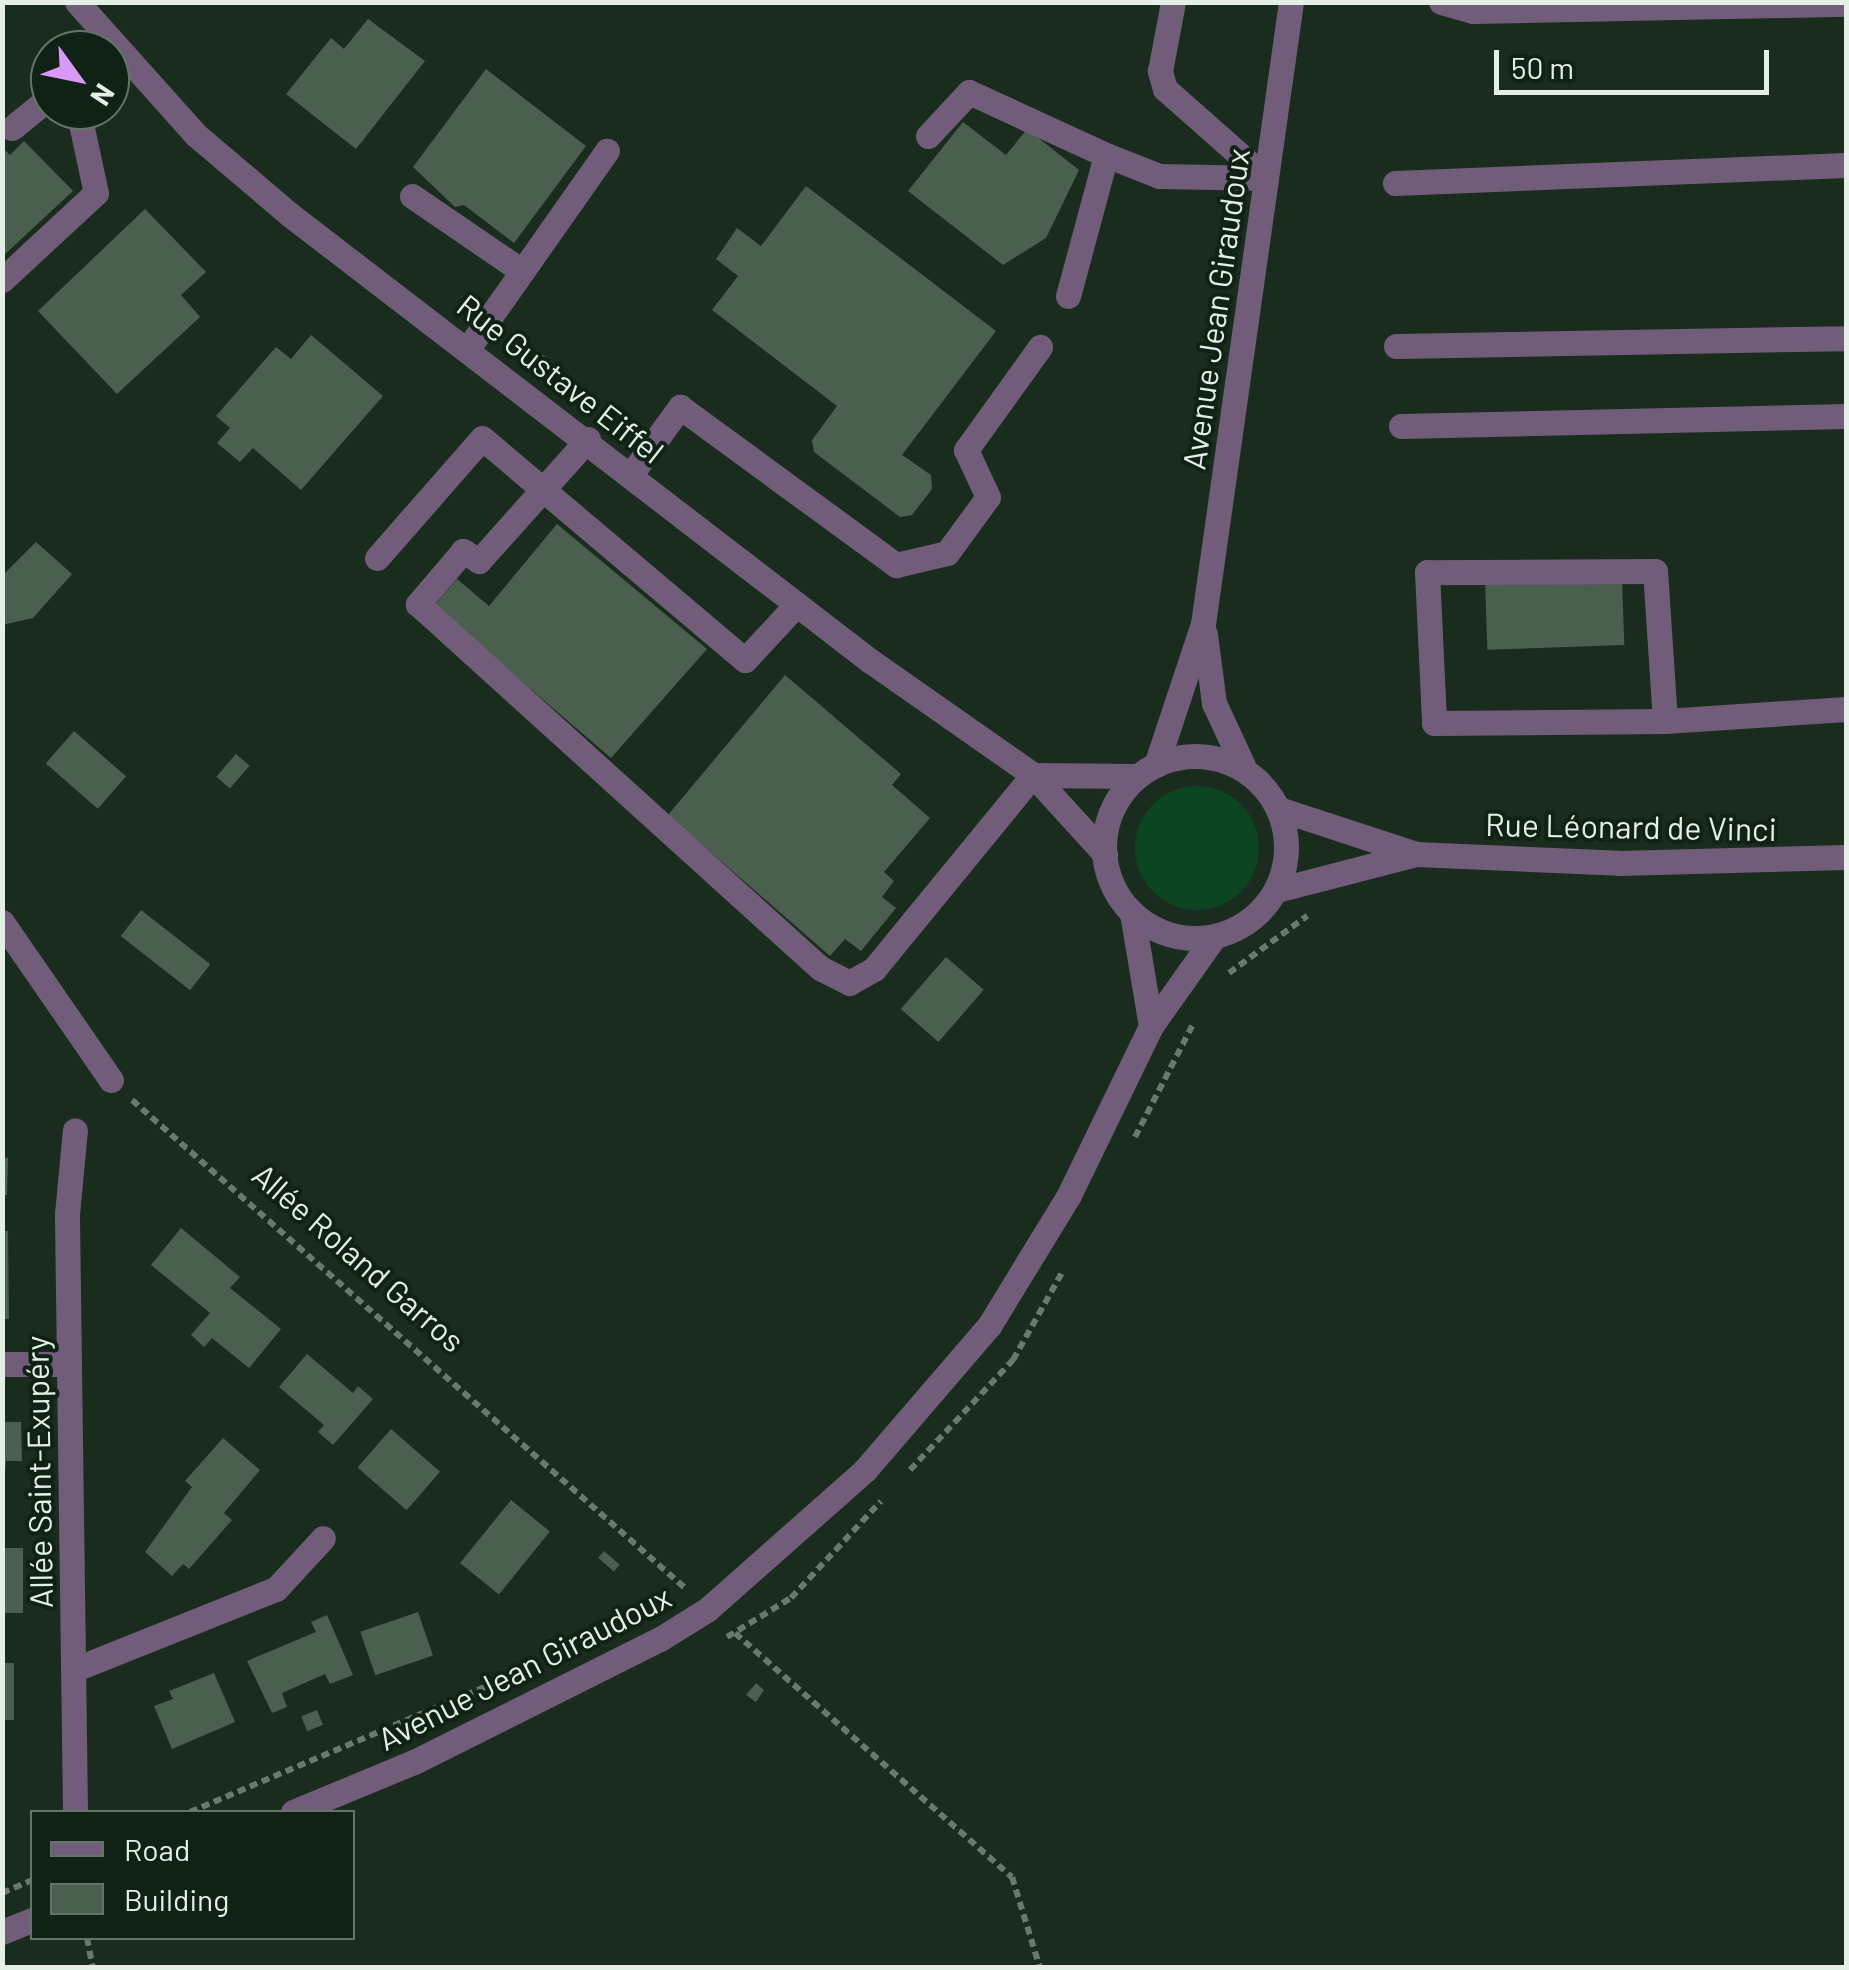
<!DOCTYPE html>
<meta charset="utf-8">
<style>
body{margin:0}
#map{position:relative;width:1849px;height:1970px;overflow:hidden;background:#1a2c1e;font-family:Barlow,sans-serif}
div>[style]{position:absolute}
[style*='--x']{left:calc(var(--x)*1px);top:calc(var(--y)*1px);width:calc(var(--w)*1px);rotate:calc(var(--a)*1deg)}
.green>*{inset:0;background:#0c4521}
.round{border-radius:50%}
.building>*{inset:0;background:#4b5f4f;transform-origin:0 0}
.path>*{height:6px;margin-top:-3px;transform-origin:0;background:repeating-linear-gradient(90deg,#6a796d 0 8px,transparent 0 13px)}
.minor>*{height:25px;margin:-12.5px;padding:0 12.5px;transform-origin:12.5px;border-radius:12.5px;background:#715d7a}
.minor>.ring{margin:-12.5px;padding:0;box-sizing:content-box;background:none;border:25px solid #715d7a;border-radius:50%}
span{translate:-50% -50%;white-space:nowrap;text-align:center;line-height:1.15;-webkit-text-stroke:8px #102215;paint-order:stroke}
.street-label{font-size:32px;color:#e4efe6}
.frame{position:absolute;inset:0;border:5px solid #e4efe6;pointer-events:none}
.legend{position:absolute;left:30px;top:1810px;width:325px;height:130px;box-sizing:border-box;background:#102215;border:2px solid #657469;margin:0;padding:12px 18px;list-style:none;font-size:30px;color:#e4efe6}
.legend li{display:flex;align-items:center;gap:20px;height:50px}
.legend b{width:50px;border:2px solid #657469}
.north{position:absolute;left:30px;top:30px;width:100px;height:100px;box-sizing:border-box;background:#102215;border:2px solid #657469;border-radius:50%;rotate:123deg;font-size:28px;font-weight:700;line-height:40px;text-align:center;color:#e4efe6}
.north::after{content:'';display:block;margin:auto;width:35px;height:45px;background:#d99af7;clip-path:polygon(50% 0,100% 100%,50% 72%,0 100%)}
.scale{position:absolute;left:1494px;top:50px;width:275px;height:45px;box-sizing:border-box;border:5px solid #e4efe6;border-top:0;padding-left:12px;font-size:30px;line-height:35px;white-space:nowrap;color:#e4efe6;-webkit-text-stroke:8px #102215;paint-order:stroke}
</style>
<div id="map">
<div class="green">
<i class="round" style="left:1135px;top:786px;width:124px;height:124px"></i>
</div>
<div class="building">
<i style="clip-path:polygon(368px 19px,425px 61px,356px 149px,286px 94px,331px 38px,344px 49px)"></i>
<i style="clip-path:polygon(486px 69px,586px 146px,514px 243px,464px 205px,455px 207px,413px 167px)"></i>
<i style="clip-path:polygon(963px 122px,1006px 155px,1027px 129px,1079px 170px,1046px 238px,1003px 265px,908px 191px)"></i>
<i style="clip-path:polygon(24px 141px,73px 191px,2px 257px,2px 147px,10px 155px)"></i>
<i style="clip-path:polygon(806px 186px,996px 331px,902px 455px,931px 475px,932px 489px,912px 515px,900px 517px,814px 452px,812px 440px,837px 406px,712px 310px,738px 276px,716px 259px,737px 228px,761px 246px)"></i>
<i style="clip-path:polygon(145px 209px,206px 272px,181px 295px,200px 317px,117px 394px,38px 311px)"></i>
<i style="clip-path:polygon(311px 335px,383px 396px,301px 490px,253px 448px,240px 462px,217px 443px,230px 428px,216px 416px,276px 347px,291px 359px)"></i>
<i style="left:538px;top:351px;width:18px;height:11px;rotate:38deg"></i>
<i style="clip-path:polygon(557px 524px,707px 649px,611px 758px,434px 606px,457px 579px,489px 606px)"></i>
<i style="clip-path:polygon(36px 542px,72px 574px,33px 618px,2px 625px,2px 576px)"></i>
<i style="left:1622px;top:579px;width:66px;height:137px;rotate:88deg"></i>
<i style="clip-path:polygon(785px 675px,901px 774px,892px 785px,930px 818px,884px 872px,894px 881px,882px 897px,896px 908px,861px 951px,845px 939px,830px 956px,668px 815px)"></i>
<i style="left:74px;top:731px;width:69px;height:43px;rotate:41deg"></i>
<i style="left:236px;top:754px;width:18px;height:30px;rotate:41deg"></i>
<i style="left:141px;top:910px;width:88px;height:33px;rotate:38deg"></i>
<i style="left:946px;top:957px;width:50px;height:69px;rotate:41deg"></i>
<i style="clip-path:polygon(2px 1157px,8px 1158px,7px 1195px,2px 1195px)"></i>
<i style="clip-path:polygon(181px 1228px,240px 1277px,230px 1288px,281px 1329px,249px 1368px,212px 1338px,204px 1347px,191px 1335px,210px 1313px,151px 1265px)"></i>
<i style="clip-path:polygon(2px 1231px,8px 1231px,9px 1319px,2px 1319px)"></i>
<i style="clip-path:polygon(307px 1354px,353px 1393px,358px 1386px,373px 1399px,333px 1445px,318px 1432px,324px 1425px,279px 1387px)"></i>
<i style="clip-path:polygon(2px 1422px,21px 1422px,22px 1461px,6px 1461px,5px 1471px)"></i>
<i style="left:391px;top:1429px;width:65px;height:51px;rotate:41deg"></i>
<i style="clip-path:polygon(223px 1438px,260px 1470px,224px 1513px,232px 1520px,189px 1569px,183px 1564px,172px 1576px,145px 1552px,192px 1487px,185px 1481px)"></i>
<i style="left:511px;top:1500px;width:50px;height:81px;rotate:39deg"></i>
<i style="left:2px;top:1548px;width:21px;height:65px"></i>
<i style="left:604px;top:1551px;width:21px;height:9px;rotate:41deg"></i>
<i style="left:418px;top:1612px;width:46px;height:61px;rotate:71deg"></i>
<i style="clip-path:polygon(327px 1615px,353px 1675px,330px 1684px,325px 1674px,282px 1693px,287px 1707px,272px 1713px,247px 1661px,316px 1632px,311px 1622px)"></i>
<i style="left:14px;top:1663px;width:57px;height:12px;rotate:90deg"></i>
<i style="clip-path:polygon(214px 1673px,235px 1722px,172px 1749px,154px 1706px,173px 1699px,169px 1691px)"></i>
<i style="clip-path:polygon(756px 1683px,764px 1690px,756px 1702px,746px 1695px)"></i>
<i style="left:317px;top:1710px;width:16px;height:17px;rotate:68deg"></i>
</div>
<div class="path">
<i style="--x:1229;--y:973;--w:97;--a:-36.2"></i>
<i style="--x:132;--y:1100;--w:738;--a:41.43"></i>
<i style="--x:1135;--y:1137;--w:127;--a:-62.8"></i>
<i style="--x:910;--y:1470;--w:151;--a:-46.9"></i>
<i style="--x:1013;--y:1360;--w:102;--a:-60.7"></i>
<i style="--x:735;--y:1633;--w:369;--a:41.4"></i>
<i style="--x:1012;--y:1877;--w:95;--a:72.9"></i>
<i style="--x:727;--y:1637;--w:75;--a:-31.4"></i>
<i style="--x:791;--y:1598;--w:132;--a:-47.1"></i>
<i style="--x:190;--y:1812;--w:338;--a:-23"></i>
<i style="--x:2;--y:1893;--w:33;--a:-23"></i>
<i style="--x:87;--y:1938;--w:31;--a:79"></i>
</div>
<div class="minor">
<i style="--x:77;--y:2;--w:178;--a:48.2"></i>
<i style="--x:196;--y:135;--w:122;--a:40.3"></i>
<i style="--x:289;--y:214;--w:732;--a:37.56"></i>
<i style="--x:869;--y:660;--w:200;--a:35"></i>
<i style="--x:1033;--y:775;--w:107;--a:47.7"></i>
<i style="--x:1441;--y:2;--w:33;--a:16"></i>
<i style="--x:1473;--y:11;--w:373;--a:-1.1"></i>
<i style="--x:12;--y:128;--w:49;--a:-39.2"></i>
<i style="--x:928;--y:136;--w:60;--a:-47"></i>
<i style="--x:969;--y:92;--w:151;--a:24.7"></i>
<i style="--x:1395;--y:183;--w:451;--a:-2.3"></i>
<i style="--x:412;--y:196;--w:133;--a:34.3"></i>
<i style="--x:2;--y:280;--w:128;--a:-42.8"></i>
<i style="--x:96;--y:193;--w:85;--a:-102.2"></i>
<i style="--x:1068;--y:296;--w:146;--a:-74.9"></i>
<i style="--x:1106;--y:155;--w:57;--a:21.6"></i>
<i style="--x:1159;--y:176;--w:107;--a:1.1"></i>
<i style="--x:1266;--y:178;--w:135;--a:-138.6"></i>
<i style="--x:1165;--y:89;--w:19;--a:-106"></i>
<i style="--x:1160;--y:71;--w:70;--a:-79.3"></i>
<i style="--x:1396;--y:346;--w:450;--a:-1"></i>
<i style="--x:469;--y:347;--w:240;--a:-54.9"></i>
<i style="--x:1401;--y:426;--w:445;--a:-1.3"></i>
<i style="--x:588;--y:439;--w:164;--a:131.8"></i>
<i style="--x:479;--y:561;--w:19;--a:-148"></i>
<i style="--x:463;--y:551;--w:70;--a:130.3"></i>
<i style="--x:418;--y:604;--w:542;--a:42.16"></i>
<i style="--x:820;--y:968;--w:33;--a:27"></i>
<i style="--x:849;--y:983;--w:29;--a:-29"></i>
<i style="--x:874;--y:969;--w:251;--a:-50.7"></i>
<i style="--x:632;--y:473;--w:82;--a:-54"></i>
<i style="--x:680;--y:407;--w:268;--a:36.2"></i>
<i style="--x:896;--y:565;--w:52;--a:-13.2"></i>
<i style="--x:947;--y:553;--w:69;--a:-53.8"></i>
<i style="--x:988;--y:497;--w:52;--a:-115.1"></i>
<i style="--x:966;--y:450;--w:127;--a:-54.3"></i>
<i style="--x:377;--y:558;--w:159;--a:-48.8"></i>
<i style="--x:482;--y:438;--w:344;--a:40.2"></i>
<i style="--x:745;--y:660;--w:76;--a:-47.1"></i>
<i style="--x:1205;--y:634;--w:70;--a:82.6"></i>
<i style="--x:1214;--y:703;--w:74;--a:65.2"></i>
<i style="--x:1665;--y:721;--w:150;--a:-93.8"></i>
<i style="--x:1655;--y:571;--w:228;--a:179.7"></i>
<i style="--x:1427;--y:572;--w:151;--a:87.3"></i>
<i style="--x:1434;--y:723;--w:231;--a:-0.5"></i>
<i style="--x:1665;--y:721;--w:181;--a:-3.8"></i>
<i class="ring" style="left:1104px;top:756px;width:157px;height:157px"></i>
<i style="--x:1156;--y:765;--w:149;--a:-71.6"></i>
<i style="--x:1203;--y:624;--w:628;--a:-81.95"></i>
<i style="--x:1033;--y:775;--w:105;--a:0.5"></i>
<i style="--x:1279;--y:809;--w:144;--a:18.2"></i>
<i style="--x:1277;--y:890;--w:144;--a:-14.5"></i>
<i style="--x:1416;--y:854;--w:203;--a:2.5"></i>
<i style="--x:1619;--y:863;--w:227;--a:-1.5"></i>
<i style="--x:1132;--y:913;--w:115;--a:80.5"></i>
<i style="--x:2;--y:922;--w:192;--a:55.4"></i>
<i style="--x:2;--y:1364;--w:67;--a:0"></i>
<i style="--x:73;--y:1670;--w:219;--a:-21.8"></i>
<i style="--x:276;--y:1589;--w:69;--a:-47.3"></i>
<i style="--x:75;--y:1812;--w:598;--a:-90.77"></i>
<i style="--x:67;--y:1214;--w:84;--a:-84.6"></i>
<i style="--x:293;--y:1812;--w:131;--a:-22.5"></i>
<i style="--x:414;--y:1762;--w:275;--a:-26.6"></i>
<i style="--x:660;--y:1639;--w:57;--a:-32"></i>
<i style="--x:708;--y:1609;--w:210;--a:-41.5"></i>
<i style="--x:865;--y:1470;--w:190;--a:-49.3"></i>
<i style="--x:989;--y:1326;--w:153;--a:-58.6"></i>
<i style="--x:1069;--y:1195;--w:188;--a:-64.1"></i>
<i style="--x:1151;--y:1026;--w:109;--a:-54.7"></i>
<i style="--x:2;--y:1932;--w:32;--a:-22"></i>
</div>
<div class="street-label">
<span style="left:1215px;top:309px;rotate:-82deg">Avenue Jean Giraudoux</span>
<span style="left:561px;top:378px;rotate:38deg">Rue Gustave Eiffel</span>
<span style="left:1631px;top:826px;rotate:1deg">Rue Léonard de Vinci</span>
<span style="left:359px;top:1257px;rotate:41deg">Allée Roland Garros</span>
<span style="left:38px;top:1472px;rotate:-91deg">Allée Saint-Exupéry</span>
<span style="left:524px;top:1667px;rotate:-27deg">Avenue Jean Giraudoux</span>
</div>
<div class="frame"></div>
<ul class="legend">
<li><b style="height:12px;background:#715d7a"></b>Road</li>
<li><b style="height:28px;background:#4b5f4f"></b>Building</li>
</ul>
<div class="north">N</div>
<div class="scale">50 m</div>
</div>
